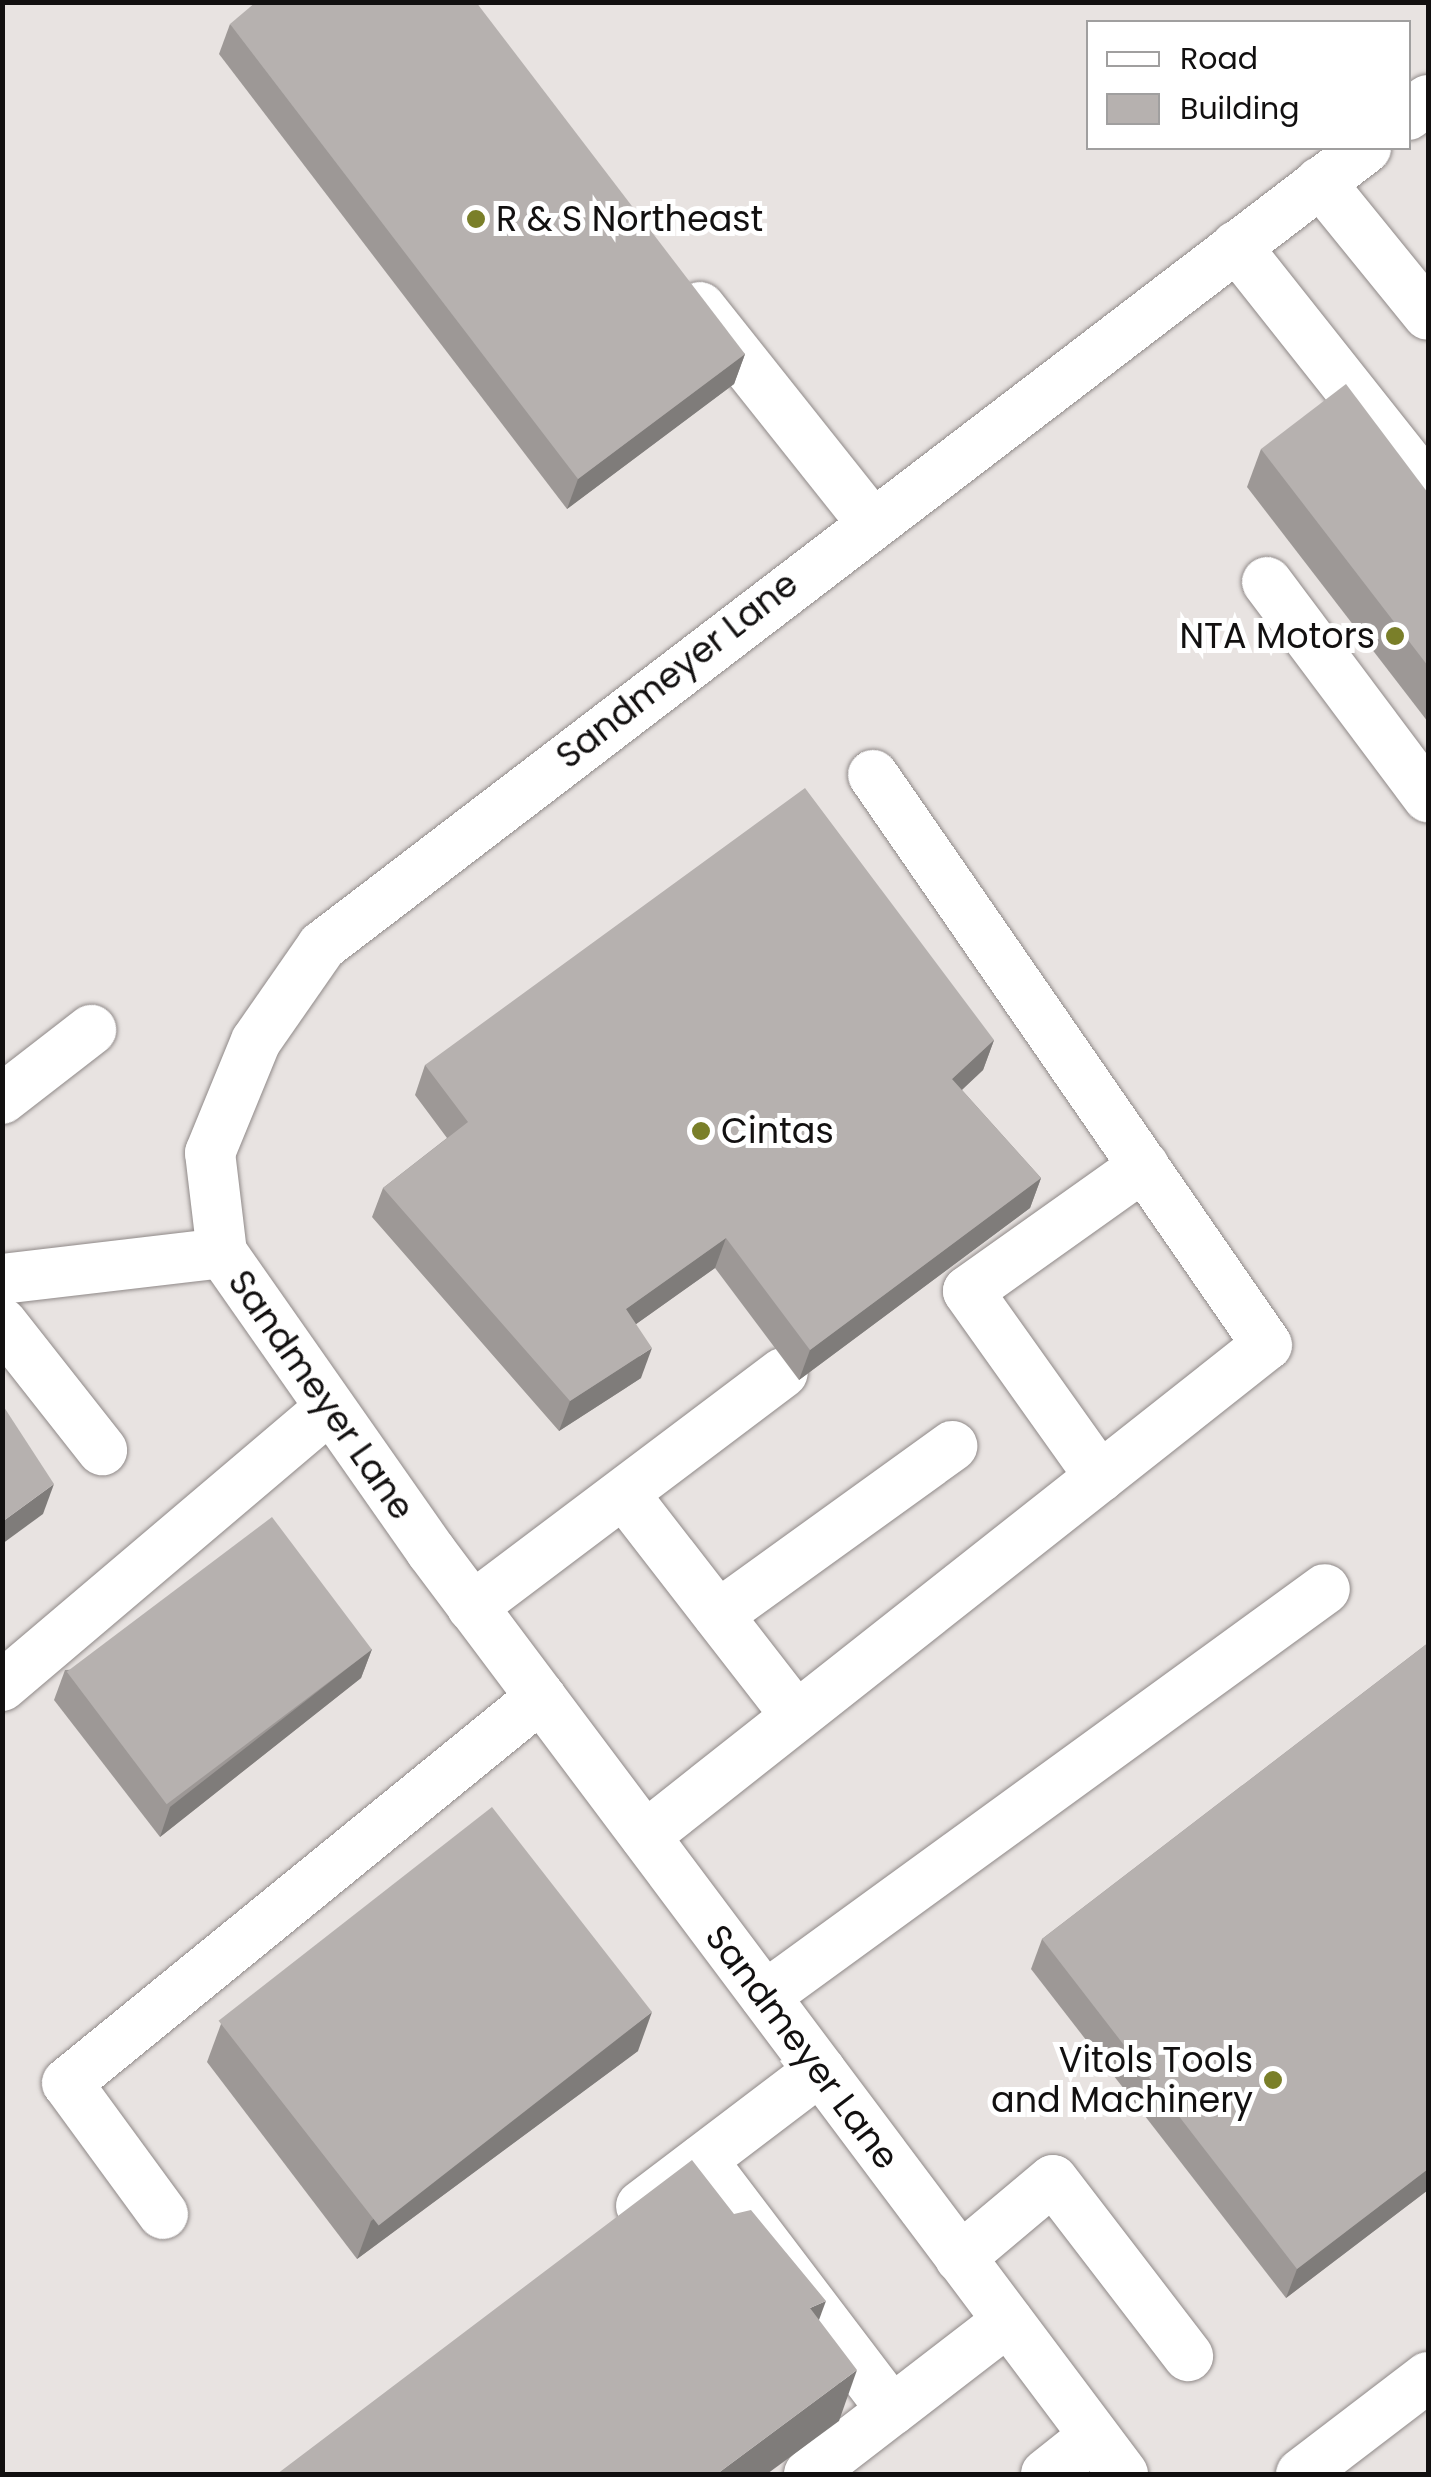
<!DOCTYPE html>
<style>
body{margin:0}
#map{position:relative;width:1431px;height:2477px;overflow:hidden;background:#e8e3e1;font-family:Poppins,sans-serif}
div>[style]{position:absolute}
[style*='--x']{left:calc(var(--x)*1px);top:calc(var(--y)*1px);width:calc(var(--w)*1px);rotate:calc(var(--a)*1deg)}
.roads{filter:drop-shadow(0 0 2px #8f8988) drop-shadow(0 0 2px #8f8988)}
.minor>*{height:50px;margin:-25px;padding:0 25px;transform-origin:25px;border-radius:25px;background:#fff}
.wall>*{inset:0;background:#9d9896}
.shaded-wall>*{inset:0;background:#7f7c7a}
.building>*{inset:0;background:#b6b1af;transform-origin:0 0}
.dots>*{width:28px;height:28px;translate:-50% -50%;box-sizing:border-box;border:5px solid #fff;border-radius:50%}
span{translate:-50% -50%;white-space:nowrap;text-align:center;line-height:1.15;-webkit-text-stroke:10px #fff;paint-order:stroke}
.poi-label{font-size:35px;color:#121010}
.left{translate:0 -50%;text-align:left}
.right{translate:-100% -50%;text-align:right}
.street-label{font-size:35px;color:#121010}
.frame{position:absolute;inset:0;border:5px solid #121010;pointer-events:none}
.legend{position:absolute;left:1086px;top:20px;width:325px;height:130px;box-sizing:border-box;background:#fff;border:2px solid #a09f9f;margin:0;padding:12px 18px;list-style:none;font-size:30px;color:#121010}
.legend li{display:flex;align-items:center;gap:20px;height:50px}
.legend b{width:50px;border:2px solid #a09f9f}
</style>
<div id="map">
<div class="roads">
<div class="minor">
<i style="--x:1408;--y:115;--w:25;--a:-37"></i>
<i style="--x:1320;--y:182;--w:171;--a:50.9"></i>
<i style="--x:1236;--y:246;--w:309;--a:51.6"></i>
<i style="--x:700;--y:307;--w:275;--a:51.5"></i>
<i style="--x:1267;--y:582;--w:269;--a:53.2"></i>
<i style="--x:2;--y:1099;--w:113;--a:-37.8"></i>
<i style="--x:2;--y:1279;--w:222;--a:-6.7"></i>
<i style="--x:2;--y:1323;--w:162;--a:51.8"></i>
<i style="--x:1100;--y:1477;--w:228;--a:-125.4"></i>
<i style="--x:968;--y:1291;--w:216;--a:-35.4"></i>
<i style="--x:624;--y:1494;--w:281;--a:52.2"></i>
<i style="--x:472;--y:1607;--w:389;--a:-37"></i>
<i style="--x:718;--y:1615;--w:289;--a:-35.8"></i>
<i style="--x:2;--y:1686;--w:430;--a:-40.3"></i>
<i style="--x:645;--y:1836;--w:792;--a:-38.29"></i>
<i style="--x:1267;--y:1345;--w:693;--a:-124.65"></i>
<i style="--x:765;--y:1996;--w:692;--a:-36.01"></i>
<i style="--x:702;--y:2160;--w:314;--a:52.8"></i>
<i style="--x:641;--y:2206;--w:225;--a:-37.2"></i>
<i style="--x:163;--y:2214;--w:162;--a:-126.2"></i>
<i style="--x:67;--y:2083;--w:611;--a:-39.16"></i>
<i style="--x:960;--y:2258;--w:121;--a:-40"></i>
<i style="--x:1053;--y:2180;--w:222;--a:52.5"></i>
<i style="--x:809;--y:2474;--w:251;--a:-37.6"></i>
<i style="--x:1046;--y:2474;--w:61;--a:-38.4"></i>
<i style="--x:1123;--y:2474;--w:1154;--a:-126.86"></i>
<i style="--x:431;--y:1551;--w:364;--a:-125"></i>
<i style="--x:222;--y:1253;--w:101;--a:-96.8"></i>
<i style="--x:210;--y:1153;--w:121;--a:-67.7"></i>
<i style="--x:256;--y:1041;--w:116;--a:-55.2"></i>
<i style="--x:322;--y:946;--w:1314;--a:-37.39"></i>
<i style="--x:1301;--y:2474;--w:160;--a:-37.4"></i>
</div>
</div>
<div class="wall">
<i style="clip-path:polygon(230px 24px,745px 354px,734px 384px,567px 509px,219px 54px)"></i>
<i style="clip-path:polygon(1261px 449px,1428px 493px,1428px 722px,1247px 487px)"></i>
<i style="clip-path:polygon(994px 1040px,983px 1070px,962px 1090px,1041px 1178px,1030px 1208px,799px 1380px,715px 1268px,636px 1324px,641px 1378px,559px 1431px,372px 1217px,383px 1188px,447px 1138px,415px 1095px,425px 1065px)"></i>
<i style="clip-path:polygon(1428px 1643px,1428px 2190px,1286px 2298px,1031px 1969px,1042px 1939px)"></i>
<i style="clip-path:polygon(372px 1649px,361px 1678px,160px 1837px,54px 1700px,65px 1670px)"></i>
<i style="clip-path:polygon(221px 2024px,638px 2051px,357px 2259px,207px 2062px)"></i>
</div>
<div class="shaded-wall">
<i style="clip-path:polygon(745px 354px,734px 384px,567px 509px,578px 479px)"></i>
<i style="clip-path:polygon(994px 1040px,983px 1070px,941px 1109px,952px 1079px)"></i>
<i style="clip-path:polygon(1041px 1178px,1030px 1208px,799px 1380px,810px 1350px)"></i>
<i style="clip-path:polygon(726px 1238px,715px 1268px,615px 1339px,626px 1309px)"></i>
<i style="clip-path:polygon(652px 1348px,641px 1378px,559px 1431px,570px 1401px)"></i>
<i style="clip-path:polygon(54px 1484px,43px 1514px,2px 1544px,2px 1522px)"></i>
<i style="clip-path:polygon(372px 1649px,361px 1678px,160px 1837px,170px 1807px)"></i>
<i style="clip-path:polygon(652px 2012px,638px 2051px,357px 2259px,371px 2221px)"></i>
<i style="clip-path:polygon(1428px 2169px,1428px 2190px,1286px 2298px,1297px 2269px)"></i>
<i style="clip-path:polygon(826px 2301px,807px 2352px,810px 2308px)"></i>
<i style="clip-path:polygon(857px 2370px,839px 2421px,767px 2474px,717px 2474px)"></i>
</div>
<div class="building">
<i style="clip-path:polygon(256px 2px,476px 2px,745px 354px,578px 479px,230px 24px)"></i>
<i style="clip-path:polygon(1346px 384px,1428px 493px,1428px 666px,1261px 449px)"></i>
<i style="clip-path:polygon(805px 788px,994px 1040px,952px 1079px,1041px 1178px,810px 1350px,726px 1238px,626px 1309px,652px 1348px,570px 1401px,383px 1188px,468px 1122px,425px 1065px)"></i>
<i style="clip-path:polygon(2px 1404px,54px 1484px,2px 1522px)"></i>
<i style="left:272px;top:1517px;width:166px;height:257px;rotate:53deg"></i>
<i style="clip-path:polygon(1428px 1643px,1428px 2169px,1297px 2269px,1042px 1939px)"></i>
<i style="left:492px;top:1807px;width:260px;height:347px;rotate:52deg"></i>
<i style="clip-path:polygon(692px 2160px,734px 2214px,751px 2210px,826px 2301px,810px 2308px,857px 2370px,717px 2474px,277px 2474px)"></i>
</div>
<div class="dots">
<i style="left:476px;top:219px;background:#7a7f29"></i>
<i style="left:1395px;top:636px;background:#7a7f29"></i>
<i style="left:701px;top:1131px;background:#7a7f29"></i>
<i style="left:1273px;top:2080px;background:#7a7f29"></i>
</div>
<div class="poi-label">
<span class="left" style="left:496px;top:219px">R &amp; S Northeast</span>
<span class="right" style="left:1375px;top:636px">NTA Motors</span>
<span class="left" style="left:721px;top:1131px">Cintas</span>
<span class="right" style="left:1253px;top:2080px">Vitols Tools<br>and Machinery</span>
</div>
<div class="street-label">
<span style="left:677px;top:670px;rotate:-38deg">Sandmeyer Lane</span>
<span style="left:321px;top:1395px;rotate:55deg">Sandmeyer Lane</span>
<span style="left:802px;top:2047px;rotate:53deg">Sandmeyer Lane</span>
</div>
<div class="frame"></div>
<ul class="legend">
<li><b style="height:12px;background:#fff"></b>Road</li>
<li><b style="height:28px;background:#b6b1af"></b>Building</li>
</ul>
</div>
